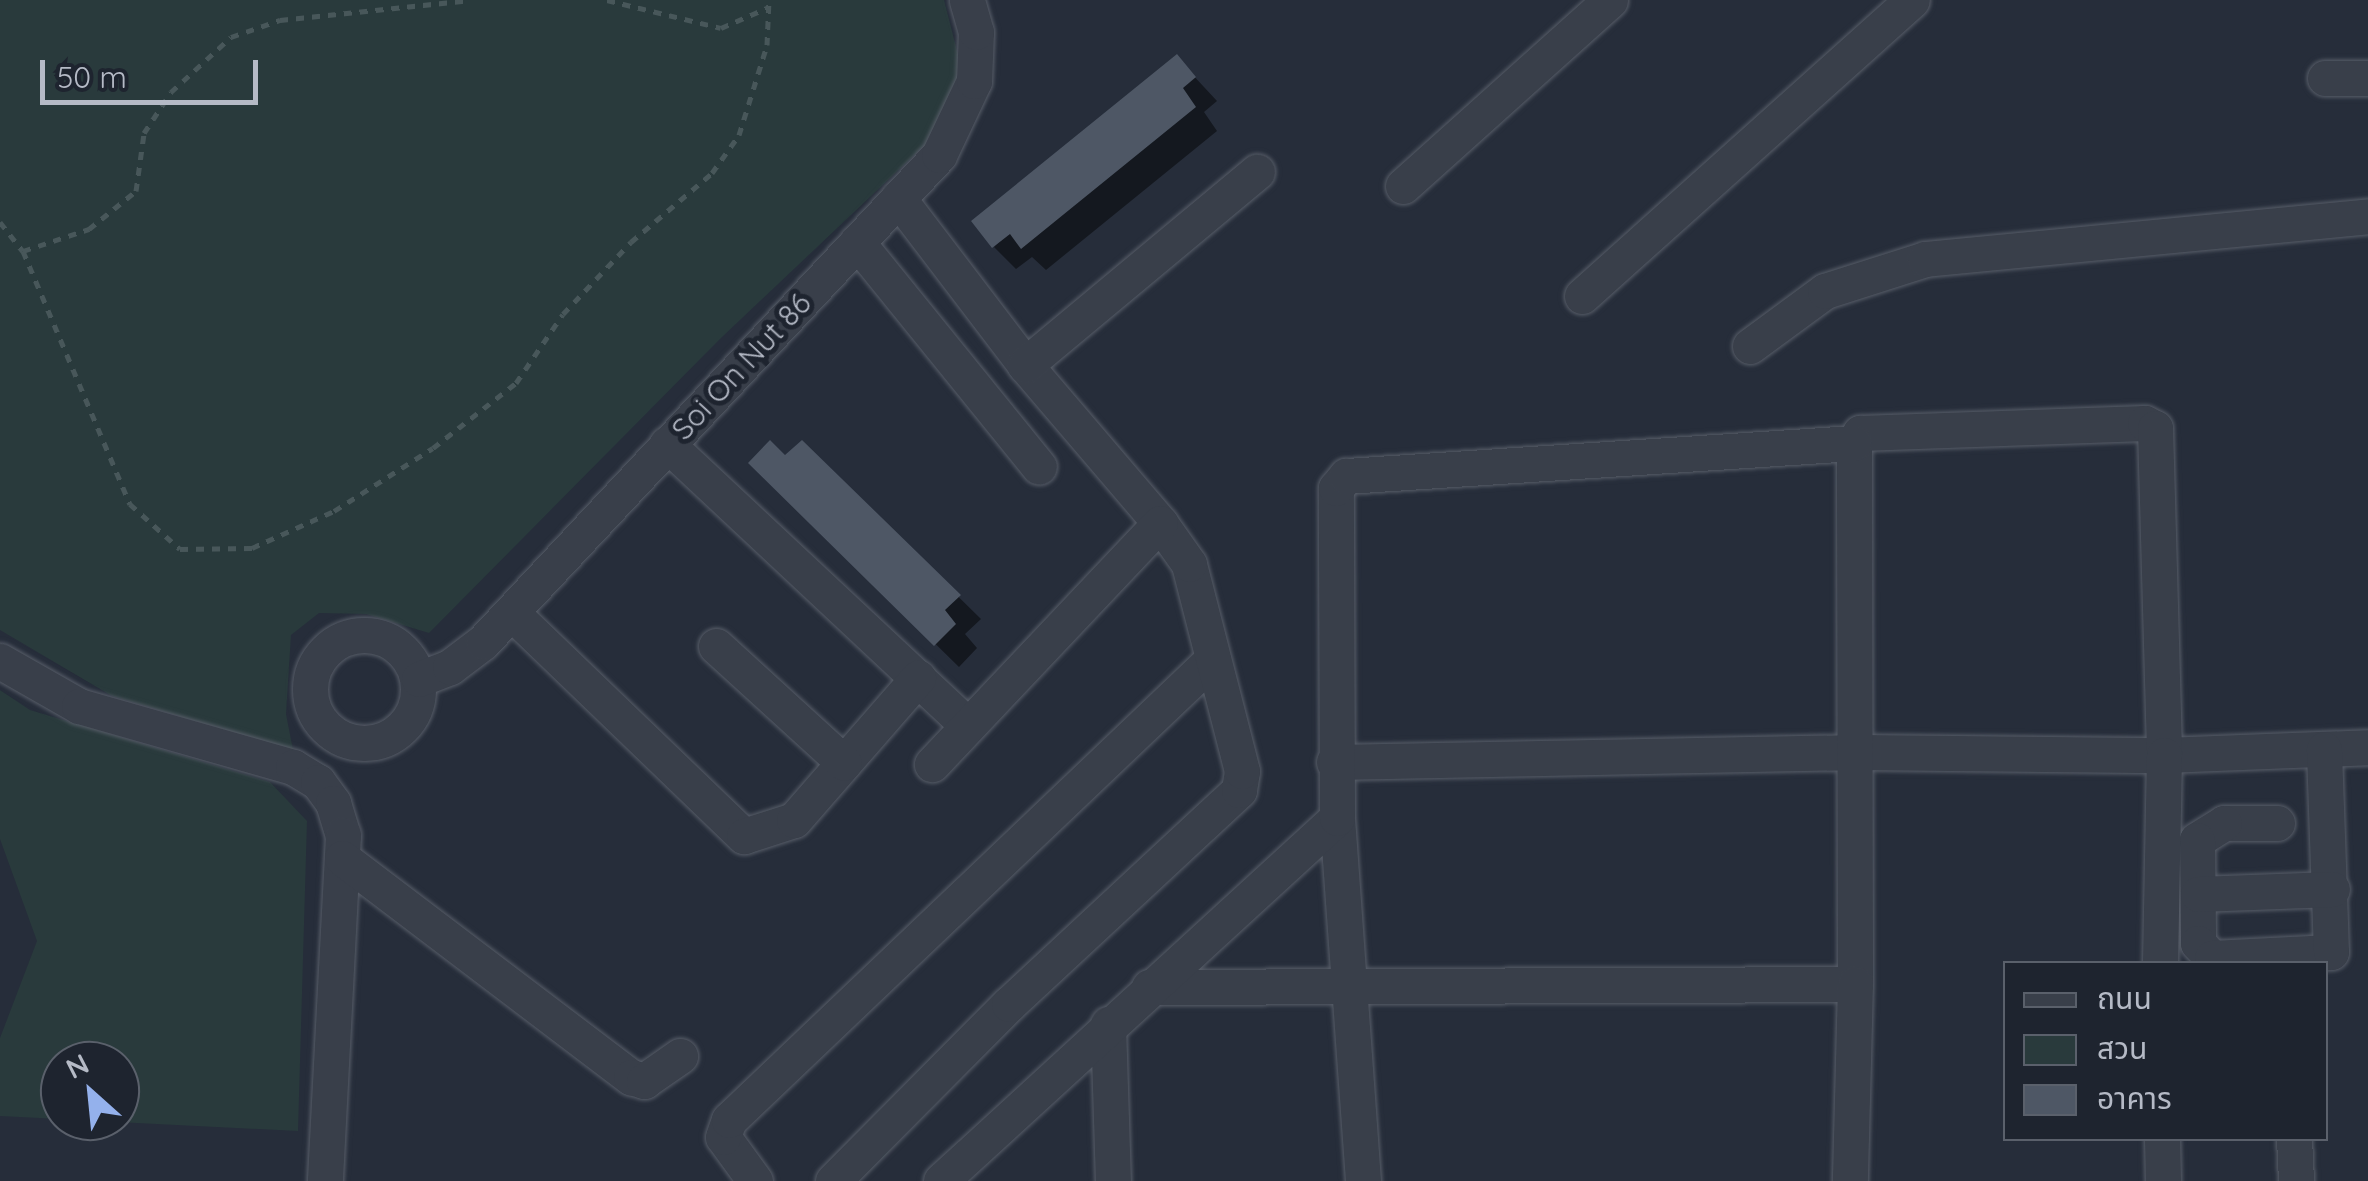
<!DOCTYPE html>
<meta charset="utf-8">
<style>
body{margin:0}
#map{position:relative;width:2368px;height:1181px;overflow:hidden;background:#262d3a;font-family:Quicksand,"Noto Sans Thai",sans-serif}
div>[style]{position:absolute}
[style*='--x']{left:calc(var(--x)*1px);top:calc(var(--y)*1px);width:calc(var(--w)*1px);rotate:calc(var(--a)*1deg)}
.green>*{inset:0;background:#293a3c}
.shadow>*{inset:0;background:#0007}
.building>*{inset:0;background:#4e5765}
.path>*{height:5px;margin-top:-2.5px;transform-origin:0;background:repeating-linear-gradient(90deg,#48575a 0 8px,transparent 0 16px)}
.roads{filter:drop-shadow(0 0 2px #575d68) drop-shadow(0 0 2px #575d68)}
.minor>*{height:35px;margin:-17.5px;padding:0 17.5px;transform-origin:17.5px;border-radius:17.5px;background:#393f4a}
.minor>.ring{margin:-17.5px;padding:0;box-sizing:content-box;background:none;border:35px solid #393f4a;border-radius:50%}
span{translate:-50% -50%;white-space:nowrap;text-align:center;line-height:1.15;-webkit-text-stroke:10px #1e242f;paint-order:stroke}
.street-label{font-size:30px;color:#b5bac6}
.legend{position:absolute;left:2003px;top:961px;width:325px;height:180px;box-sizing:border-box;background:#1e242f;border:2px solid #5a606b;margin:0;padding:12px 18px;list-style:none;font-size:30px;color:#b5bac6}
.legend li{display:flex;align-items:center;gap:20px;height:50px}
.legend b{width:50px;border:2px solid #5a606b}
.north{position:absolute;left:40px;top:1041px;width:100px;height:100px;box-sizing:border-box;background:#1e242f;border:2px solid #5a606b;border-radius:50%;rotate:333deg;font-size:28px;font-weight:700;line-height:40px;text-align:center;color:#b5bac6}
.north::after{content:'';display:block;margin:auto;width:35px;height:45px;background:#94b1ec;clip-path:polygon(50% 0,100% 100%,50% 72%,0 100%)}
.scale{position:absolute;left:40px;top:60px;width:218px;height:45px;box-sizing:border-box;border:5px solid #b5bac6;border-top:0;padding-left:12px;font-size:30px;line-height:35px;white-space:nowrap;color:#b5bac6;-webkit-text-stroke:8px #1e242f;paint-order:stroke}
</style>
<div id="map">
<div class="green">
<i style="clip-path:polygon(0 0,944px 0,963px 74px,926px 144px,721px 338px,429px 633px,366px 614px,319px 613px,291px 635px,286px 714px,293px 750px,112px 696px,0 630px)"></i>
<i style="clip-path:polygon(0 690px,30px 710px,270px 782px,307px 821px,298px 1131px,97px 1121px,120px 1121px,120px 1061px,60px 1061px,60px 1119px,0 1116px,0 1038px,37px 941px,0 839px)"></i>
</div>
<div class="shadow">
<i style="clip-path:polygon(1177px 58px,1217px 101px,1204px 112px,1217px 131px,1046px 270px,1032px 257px,1016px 269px,994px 247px)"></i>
<i style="clip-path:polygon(802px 443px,981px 619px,965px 634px,977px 648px,959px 667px,751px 463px,785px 458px)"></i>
</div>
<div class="building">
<i style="clip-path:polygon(1177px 54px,1196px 77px,1183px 88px,1196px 107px,1021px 249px,1010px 234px,992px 248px,971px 221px)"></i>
<i style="clip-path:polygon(770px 440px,785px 455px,802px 440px,961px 595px,945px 610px,956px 624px,934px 646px,748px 463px)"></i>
</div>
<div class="path">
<i style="--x:607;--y:0;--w:117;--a:13.8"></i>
<i style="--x:721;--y:28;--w:52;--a:-23.6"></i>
<i style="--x:0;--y:222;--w:37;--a:52"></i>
<i style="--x:23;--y:251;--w:275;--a:67.1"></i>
<i style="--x:130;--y:504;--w:67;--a:42"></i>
<i style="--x:180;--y:549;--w:72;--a:-0.8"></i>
<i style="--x:252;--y:548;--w:90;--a:-24.3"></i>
<i style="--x:334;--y:511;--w:117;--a:-32.5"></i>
<i style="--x:433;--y:448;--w:105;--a:-38.1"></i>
<i style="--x:516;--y:383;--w:83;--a:-55.7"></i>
<i style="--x:563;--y:314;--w:99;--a:-46.6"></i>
<i style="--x:631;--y:242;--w:106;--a:-40.4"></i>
<i style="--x:712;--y:173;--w:47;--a:-54.6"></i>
<i style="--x:739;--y:135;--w:94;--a:-72.7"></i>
<i style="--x:767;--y:45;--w:45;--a:-87.5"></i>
<i style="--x:23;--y:251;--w:70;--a:-18.4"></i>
<i style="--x:89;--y:229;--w:60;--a:-39"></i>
<i style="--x:136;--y:191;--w:59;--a:-82.1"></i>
<i style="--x:144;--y:133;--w:49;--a:-56.6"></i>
<i style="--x:171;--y:92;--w:81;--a:-42.5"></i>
<i style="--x:231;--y:37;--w:52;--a:-19.1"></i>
<i style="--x:280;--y:20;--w:190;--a:-6"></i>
<i style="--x:331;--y:752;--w:16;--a:-68"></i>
</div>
<div class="roads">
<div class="minor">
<i style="--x:2325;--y:78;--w:43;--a:0"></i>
<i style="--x:1403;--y:186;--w:278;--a:-41.9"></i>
<i style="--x:898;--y:198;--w:210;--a:52.7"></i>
<i style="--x:1025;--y:365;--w:208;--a:49.5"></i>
<i style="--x:857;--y:242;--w:289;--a:51"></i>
<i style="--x:1582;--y:296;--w:443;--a:-41.9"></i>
<i style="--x:1750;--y:346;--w:93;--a:-36.3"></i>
<i style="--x:1825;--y:291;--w:105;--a:-17.7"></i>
<i style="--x:1925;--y:259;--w:445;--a:-5.5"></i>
<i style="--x:1025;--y:365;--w:302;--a:-39.8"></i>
<i style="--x:667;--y:444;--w:410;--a:43.1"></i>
<i style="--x:512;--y:613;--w:322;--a:43.9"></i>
<i style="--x:744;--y:836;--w:52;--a:-17.7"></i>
<i style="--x:794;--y:820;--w:189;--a:-48.9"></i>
<i class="ring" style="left:310px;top:635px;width:73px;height:73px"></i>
<i style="--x:716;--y:646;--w:173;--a:42.4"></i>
<i style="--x:0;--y:661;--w:91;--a:29.7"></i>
<i style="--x:79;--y:706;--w:223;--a:15.9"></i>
<i style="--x:293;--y:767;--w:29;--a:31"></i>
<i style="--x:318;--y:782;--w:26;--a:54"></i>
<i style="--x:333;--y:803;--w:34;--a:73"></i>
<i style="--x:343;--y:835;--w:346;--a:93"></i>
<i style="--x:419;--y:679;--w:33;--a:-21"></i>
<i style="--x:450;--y:667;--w:41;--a:-37.1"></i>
<i style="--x:483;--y:642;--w:667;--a:-46.88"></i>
<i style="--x:939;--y:155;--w:82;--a:-64.7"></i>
<i style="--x:974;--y:81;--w:49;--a:-87.7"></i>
<i style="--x:976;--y:32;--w:33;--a:-106"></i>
<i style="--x:1334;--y:762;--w:525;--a:-1.09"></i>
<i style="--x:1859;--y:752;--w:305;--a:0.6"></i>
<i style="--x:2164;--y:755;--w:204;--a:-2.2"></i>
<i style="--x:1337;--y:818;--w:364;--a:85.9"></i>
<i style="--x:2277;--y:823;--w:53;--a:180"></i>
<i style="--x:2224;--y:823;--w:32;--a:148"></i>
<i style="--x:2197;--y:840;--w:103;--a:89.4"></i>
<i style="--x:2198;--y:943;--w:21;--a:47"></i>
<i style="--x:2212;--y:958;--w:119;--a:-2.9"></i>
<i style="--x:2331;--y:952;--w:203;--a:-92"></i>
<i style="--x:342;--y:858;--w:363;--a:37.2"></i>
<i style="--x:631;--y:1077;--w:14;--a:17"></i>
<i style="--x:644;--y:1081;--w:44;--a:-34.8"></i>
<i style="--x:2198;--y:894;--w:134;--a:-2.1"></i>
<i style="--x:1855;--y:984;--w:541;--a:-90.11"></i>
<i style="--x:1854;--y:443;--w:12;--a:-59"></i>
<i style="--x:1860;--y:433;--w:285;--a:-2"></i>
<i style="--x:2145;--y:423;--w:11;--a:27"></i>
<i style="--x:2155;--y:428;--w:327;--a:88.4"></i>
<i style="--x:2164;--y:755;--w:209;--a:91.1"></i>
<i style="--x:1149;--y:987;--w:706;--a:-0.24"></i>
<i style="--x:1855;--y:984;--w:197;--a:91.5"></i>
<i style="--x:1108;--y:1024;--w:157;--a:88.2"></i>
<i style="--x:2162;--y:1138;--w:43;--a:88.7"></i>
<i style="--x:2294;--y:1138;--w:43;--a:87.3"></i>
<i style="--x:755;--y:1181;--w:54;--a:-126"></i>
<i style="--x:723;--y:1137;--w:18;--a:-71"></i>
<i style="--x:729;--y:1120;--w:668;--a:-43.61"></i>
<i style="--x:833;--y:1181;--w:250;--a:-45.2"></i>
<i style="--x:1009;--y:1004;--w:314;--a:-42.9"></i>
<i style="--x:1239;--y:790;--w:19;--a:-81"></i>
<i style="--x:1242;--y:771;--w:214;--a:-104.4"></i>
<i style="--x:1189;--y:564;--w:50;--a:-125.3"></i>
<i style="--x:1160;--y:523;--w:332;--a:133.4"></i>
<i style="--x:941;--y:1181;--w:537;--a:-42.51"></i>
<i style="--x:1337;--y:818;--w:330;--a:-90.2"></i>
<i style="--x:1336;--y:488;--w:16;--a:-50"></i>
<i style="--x:1346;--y:476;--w:509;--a:-3.72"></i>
</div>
</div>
<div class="street-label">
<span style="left:741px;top:366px;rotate:-47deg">Soi On Nut 86</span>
</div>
<ul class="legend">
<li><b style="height:12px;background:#393f4a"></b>ถนน</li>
<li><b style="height:28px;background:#293a3c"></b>สวน</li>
<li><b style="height:28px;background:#4e5765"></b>อาคาร</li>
</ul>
<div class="north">N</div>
<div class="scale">50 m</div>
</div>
